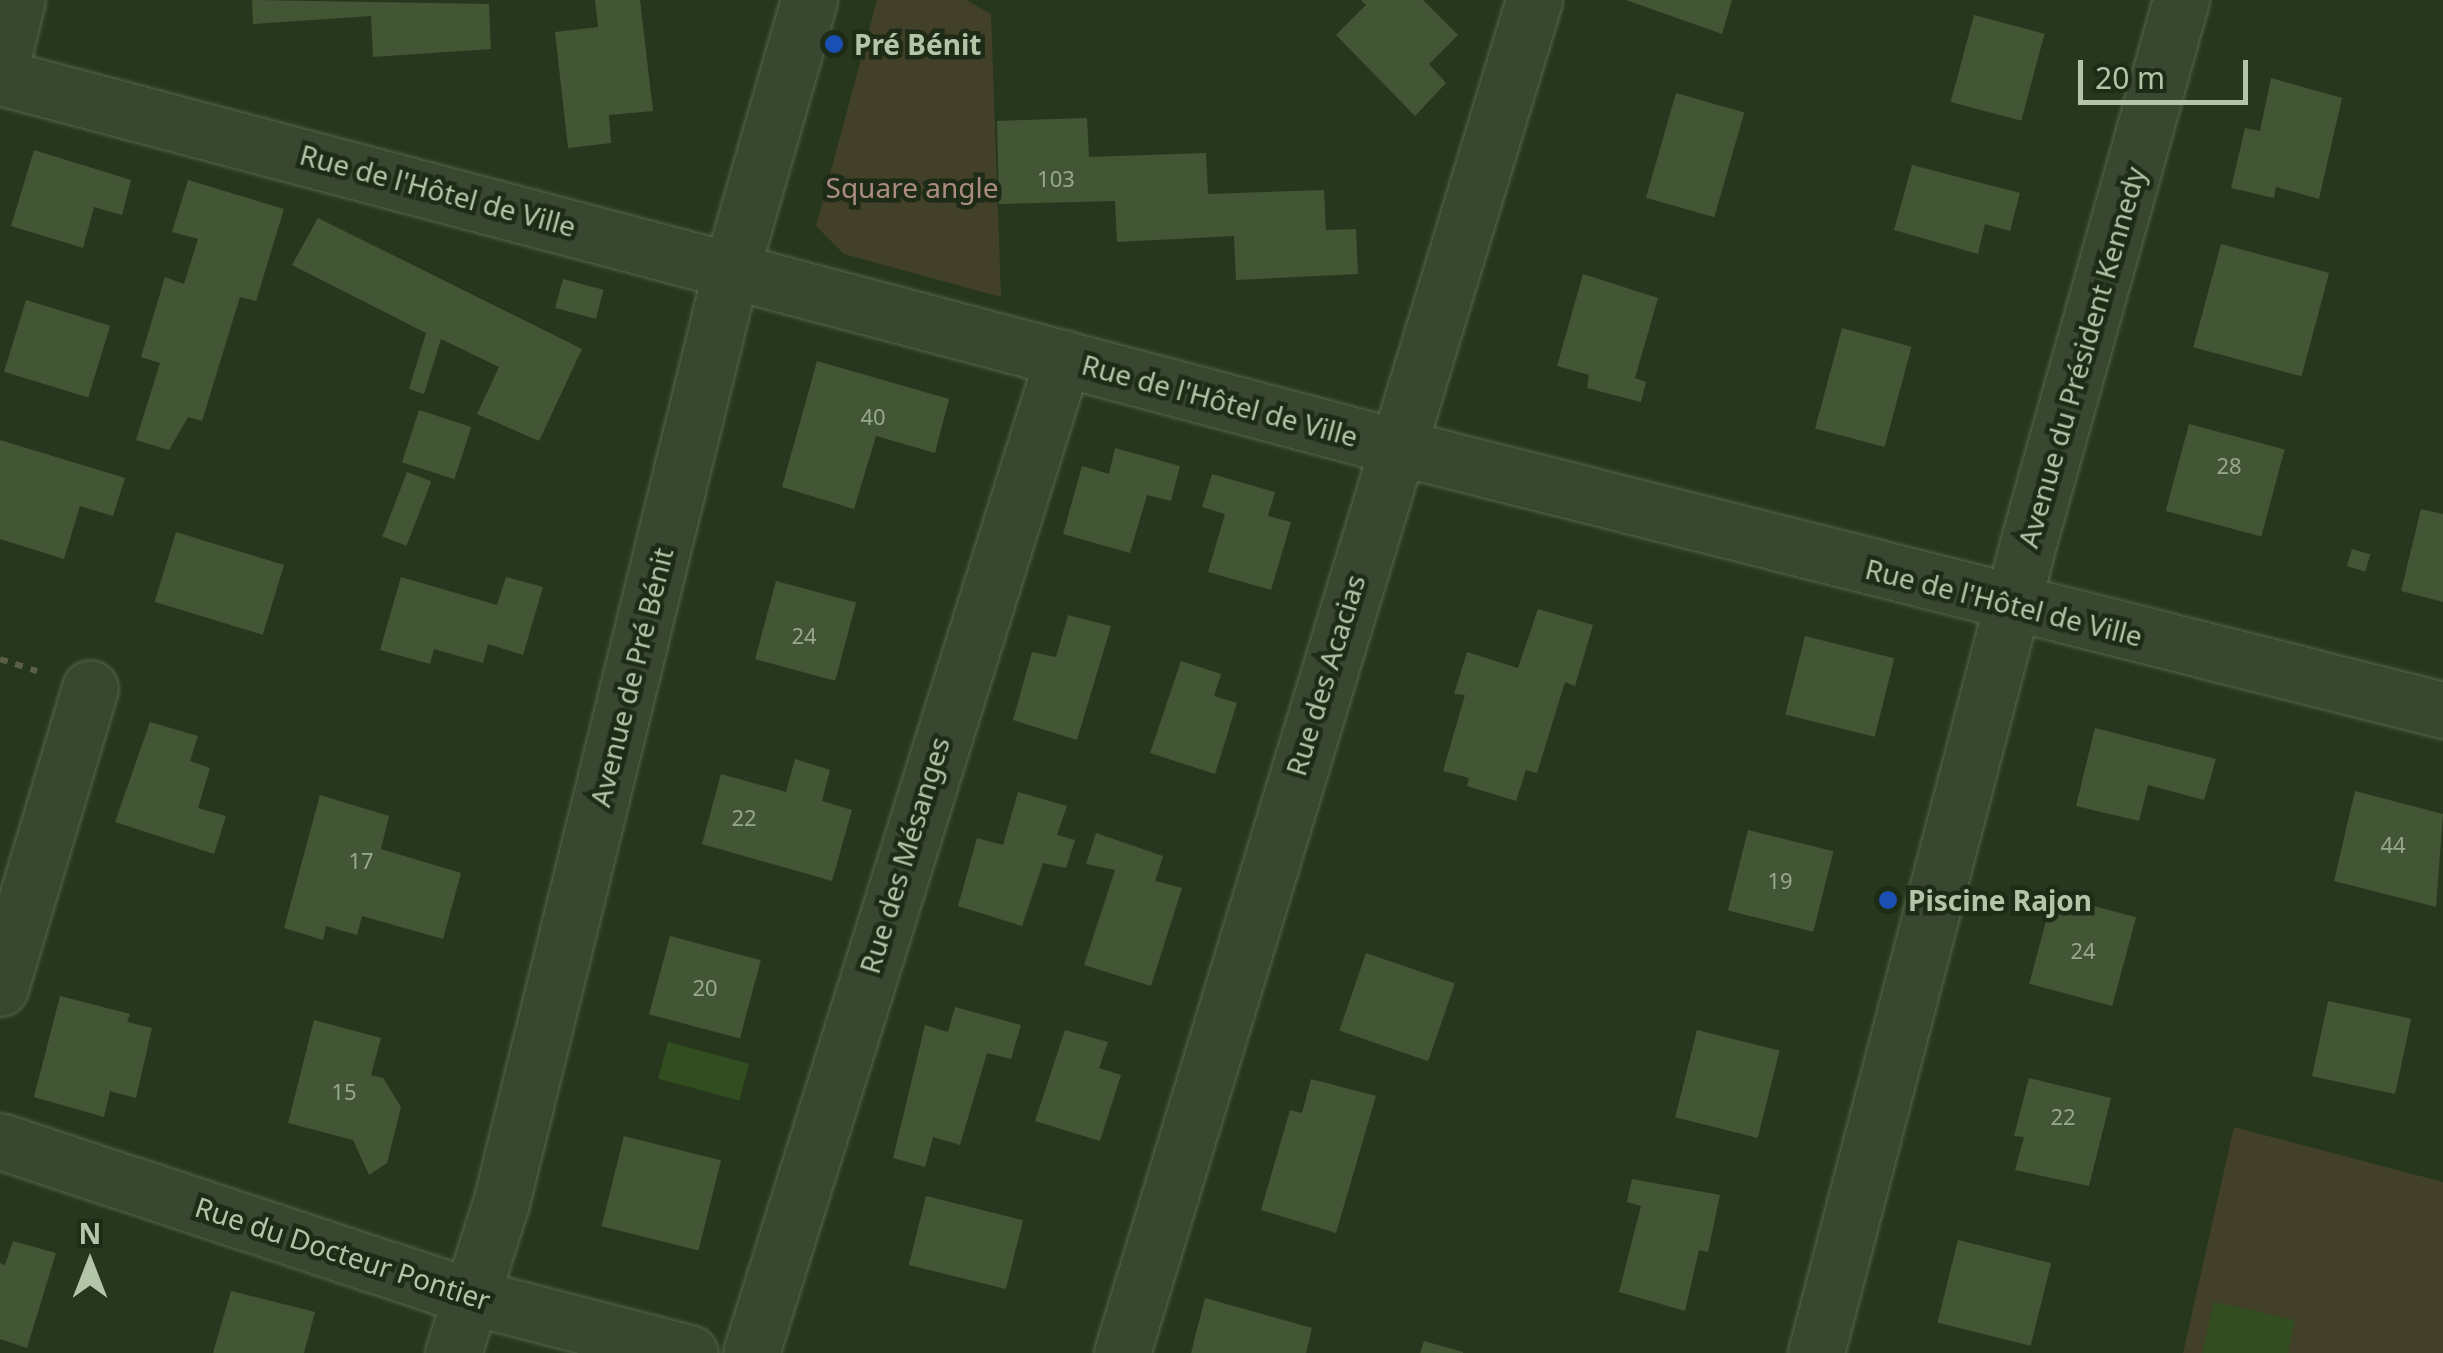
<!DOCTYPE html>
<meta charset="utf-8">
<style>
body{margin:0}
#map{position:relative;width:2443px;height:1353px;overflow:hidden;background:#27371d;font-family:"Noto Sans",sans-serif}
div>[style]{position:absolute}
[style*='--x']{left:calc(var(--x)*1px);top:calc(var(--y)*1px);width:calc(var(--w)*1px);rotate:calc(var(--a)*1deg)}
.green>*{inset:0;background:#424028}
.water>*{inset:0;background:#324e21;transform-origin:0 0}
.building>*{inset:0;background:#425535;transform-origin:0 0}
.path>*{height:6px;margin-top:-3px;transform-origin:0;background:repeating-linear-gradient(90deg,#595e45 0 8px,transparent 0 16px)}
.roads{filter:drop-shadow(0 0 2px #56654d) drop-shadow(0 0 2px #56654d)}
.street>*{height:55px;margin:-27.5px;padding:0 27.5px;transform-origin:27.5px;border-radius:27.5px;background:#394730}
.dots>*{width:28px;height:28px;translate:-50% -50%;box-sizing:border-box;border:5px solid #1e2b16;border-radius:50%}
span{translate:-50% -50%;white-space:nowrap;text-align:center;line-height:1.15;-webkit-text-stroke:9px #1e2b16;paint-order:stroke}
.number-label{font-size:22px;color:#97a98c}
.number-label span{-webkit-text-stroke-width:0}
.poi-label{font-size:28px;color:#b3c5a9;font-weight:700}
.left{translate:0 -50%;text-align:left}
.park-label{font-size:28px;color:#ac8c80}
.street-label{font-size:28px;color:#b3c5a9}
.north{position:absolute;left:40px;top:1213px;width:100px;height:100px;-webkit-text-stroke:8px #1e2b16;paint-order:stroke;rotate:0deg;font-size:28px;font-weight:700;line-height:40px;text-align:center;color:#b3c5a9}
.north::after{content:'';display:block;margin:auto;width:35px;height:45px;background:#b3c5a9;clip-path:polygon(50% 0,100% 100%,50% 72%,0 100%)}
.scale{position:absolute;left:2078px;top:60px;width:170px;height:45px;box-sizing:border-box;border:5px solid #b3c5a9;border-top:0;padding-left:12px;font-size:30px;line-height:35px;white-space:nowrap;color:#b3c5a9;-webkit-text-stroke:8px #1e2b16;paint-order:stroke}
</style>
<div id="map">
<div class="green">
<i style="clip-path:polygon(877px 0,966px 0,991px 14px,1001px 297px,844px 254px,816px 226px)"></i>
<i style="clip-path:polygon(2234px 1127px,2443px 1182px,2443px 1353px,2183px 1353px)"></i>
</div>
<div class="water">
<i style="left:668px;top:1042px;width:84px;height:38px;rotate:15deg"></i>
<i style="clip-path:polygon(2214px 1302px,2295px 1320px,2288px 1353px,2202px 1353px)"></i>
</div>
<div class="building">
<i style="clip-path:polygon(252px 0,489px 4px,491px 49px,373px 57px,371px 16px,253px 24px)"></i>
<i style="clip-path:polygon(595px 0,640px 0,653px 111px,609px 115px,611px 143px,568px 148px,555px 32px,598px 27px)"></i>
<i style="clip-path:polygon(1361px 0,1423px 0,1458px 35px,1429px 64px,1446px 83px,1415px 116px,1336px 35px,1366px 5px)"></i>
<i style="clip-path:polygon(1626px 0,1732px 0,1722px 34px)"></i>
<i style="left:1974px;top:15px;width:73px;height:90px;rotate:15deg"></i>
<i style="clip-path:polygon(2271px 78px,2342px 98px,2319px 199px,2276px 187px,2274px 198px,2231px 188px,2245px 128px,2260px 131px)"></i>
<i style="left:1676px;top:93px;width:71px;height:109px;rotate:16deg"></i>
<i style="clip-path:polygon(1087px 118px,1089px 157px,1206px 153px,1208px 194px,1324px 190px,1326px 230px,1356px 229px,1358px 274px,1236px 280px,1234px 236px,1117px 242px,1115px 201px,999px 204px,997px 121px)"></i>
<i style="clip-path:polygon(34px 150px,131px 180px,122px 215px,94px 207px,83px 248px,11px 226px)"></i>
<i style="clip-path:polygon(1912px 165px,2020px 193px,2010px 231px,1985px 224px,1978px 254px,1894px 230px)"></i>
<i style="clip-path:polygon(188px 180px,284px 209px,256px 301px,240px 297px,202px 421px,188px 417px,169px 450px,136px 440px,160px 363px,141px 357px,165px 277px,184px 284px,198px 239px,172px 232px)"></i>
<i style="clip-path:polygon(318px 218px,582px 349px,539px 441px,477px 414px,499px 367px,441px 339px,424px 394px,409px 389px,426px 333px,292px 265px)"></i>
<i style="left:2221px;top:244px;width:112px;height:107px;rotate:15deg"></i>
<i style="clip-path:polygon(1583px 274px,1658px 298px,1635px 378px,1646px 382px,1641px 402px,1587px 388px,1589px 375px,1557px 366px)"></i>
<i style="left:563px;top:279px;width:42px;height:30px;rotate:15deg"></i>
<i style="left:26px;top:300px;width:88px;height:75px;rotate:17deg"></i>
<i style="left:1842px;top:328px;width:72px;height:104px;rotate:15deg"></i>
<i style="clip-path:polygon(817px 361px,949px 399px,935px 453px,876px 436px,854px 509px,782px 487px)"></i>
<i style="left:419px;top:410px;width:55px;height:55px;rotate:18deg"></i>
<i style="left:2189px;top:424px;width:99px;height:90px;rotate:15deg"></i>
<i style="clip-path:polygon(0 440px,125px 478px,113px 516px,80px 506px,64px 559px,0 539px)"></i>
<i style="clip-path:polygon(1115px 448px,1180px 466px,1171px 501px,1147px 495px,1130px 553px,1063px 534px,1082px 466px,1109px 474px)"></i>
<i style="left:407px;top:472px;width:26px;height:69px;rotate:21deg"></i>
<i style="clip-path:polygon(1212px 474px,1275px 492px,1268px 516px,1291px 522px,1271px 590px,1208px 572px,1225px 514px,1202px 507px)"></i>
<i style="clip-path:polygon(2421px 509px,2443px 514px,2443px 602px,2401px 591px)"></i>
<i style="left:176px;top:532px;width:113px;height:73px;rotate:17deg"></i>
<i style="left:2352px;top:549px;width:19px;height:18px;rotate:16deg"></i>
<i style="clip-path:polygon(401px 577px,497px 605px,506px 577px,543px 587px,523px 655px,488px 644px,483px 663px,434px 649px,430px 664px,380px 650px)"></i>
<i style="left:776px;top:581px;width:83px;height:81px;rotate:15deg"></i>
<i style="clip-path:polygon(1538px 609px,1593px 625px,1575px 686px,1565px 682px,1537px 773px,1526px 770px,1516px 801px,1467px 786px,1469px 778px,1443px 771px,1465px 695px,1454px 694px,1467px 652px,1518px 668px)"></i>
<i style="clip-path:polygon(1068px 615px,1111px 626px,1077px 740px,1013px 720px,1032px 652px,1056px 657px)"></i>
<i style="left:1805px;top:636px;width:92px;height:81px;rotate:14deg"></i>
<i style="clip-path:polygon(1181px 661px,1221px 674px,1214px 696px,1237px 703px,1215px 774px,1150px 753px)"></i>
<i style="clip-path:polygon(150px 722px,198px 736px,190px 761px,210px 768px,198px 808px,226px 816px,214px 854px,115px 822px)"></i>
<i style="clip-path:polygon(2095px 728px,2216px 759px,2204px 800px,2148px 785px,2139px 821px,2076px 806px)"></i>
<i style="clip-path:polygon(795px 759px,830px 770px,822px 801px,852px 810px,832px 881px,702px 844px,721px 774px,786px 792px)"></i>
<i style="clip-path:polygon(2355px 791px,2443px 814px,2436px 907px,2334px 881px)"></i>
<i style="clip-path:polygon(1018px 792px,1067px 806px,1057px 835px,1075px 840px,1066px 868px,1043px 863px,1022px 926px,958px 906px,977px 838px,1003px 845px)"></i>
<i style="clip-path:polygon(320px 795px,389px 816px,381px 849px,461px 873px,443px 939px,362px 916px,357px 935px,326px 926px,323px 940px,284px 928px)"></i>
<i style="left:1748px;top:830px;width:88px;height:83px;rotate:14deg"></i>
<i style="clip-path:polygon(1096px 833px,1163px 856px,1155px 881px,1182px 888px,1151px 986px,1084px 965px,1115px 870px,1086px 864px)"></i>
<i style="left:2053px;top:895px;width:86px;height:92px;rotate:15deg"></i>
<i style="left:670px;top:936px;width:94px;height:81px;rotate:15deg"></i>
<i style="left:1366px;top:953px;width:94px;height:82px;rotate:19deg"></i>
<i style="clip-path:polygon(60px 996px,130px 1014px,127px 1022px,152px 1028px,136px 1098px,110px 1091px,104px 1117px,34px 1097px)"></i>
<i style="left:2328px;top:1001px;width:85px;height:77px;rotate:12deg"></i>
<i style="clip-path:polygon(955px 1007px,1021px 1025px,1011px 1059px,987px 1053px,960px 1145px,933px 1137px,925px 1167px,893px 1158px,925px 1025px,948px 1032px)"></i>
<i style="clip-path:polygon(314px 1020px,381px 1038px,371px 1075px,383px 1078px,401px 1107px,387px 1163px,369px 1175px,353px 1140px,288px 1123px)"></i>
<i style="clip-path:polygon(1065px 1030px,1108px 1042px,1099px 1068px,1121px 1075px,1100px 1141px,1035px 1121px)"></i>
<i style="left:1697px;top:1030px;width:85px;height:90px;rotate:14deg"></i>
<i style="clip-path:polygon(2029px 1078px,2111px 1098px,2089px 1186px,2015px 1170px,2024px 1137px,2014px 1136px)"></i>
<i style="clip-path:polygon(1311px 1079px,1376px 1096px,1336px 1233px,1261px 1210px,1290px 1110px,1302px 1113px)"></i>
<i style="left:624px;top:1136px;width:100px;height:93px;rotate:14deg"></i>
<i style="clip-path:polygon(1632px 1179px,1720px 1195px,1708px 1252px,1699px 1250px,1685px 1311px,1619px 1292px,1641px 1206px,1627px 1202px)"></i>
<i style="left:926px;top:1196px;width:100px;height:71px;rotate:14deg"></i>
<i style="left:1958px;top:1240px;width:96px;height:85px;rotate:14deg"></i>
<i style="clip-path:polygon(13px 1241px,56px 1253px,27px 1348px,0 1339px,0 1263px,5px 1265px)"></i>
<i style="clip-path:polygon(231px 1291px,315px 1312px,304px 1353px,213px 1353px)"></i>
<i style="clip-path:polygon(1205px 1298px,1312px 1328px,1306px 1353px,1191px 1353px)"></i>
<i style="clip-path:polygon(1424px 1341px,1463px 1352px,1463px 1353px,1420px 1353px)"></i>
</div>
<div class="path">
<i style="--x:0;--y:659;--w:39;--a:18"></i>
</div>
<div class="roads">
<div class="street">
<i style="--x:0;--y:69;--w:71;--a:-76.2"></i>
<i style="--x:0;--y:77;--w:1442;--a:14.83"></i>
<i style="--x:1394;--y:446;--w:1082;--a:14.13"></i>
<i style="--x:0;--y:988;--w:313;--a:-73.3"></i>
<i style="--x:0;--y:1141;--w:494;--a:18.3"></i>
<i style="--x:469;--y:1296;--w:228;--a:14.5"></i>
<i style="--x:453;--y:1353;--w:157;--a:-72.3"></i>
<i style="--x:501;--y:1203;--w:964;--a:-76.14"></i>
<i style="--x:732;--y:267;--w:278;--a:-73.9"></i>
<i style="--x:751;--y:1353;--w:1043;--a:-72.59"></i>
<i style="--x:1122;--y:1353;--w:1414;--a:-73.06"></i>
<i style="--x:1816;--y:1353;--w:840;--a:-75.32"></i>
<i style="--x:2029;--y:540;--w:561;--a:-74.28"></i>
</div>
</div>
<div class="dots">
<i style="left:834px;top:44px;background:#1a4fb4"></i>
<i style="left:1888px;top:900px;background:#1a4fb4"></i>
</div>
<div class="number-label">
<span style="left:1056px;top:179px">103</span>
<span style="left:873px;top:417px">40</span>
<span style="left:2229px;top:466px">28</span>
<span style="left:804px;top:636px">24</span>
<span style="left:744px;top:818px">22</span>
<span style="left:2393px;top:845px">44</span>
<span style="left:361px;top:861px">17</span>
<span style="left:1780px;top:881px">19</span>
<span style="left:2083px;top:951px">24</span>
<span style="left:705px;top:988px">20</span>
<span style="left:344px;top:1092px">15</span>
<span style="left:2063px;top:1117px">22</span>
</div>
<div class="poi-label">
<span class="left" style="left:854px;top:44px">Pré Bénit</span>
<span class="left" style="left:1908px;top:900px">Piscine Rajon</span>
</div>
<div class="park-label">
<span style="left:912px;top:187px">Square angle</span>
</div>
<div class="street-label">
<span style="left:438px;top:190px;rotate:15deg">Rue de l'Hôtel de Ville</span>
<span style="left:2081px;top:357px;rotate:-74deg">Avenue du Président Kennedy</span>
<span style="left:1220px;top:400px;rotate:15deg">Rue de l'Hôtel de Ville</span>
<span style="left:2004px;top:602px;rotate:14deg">Rue de l'Hôtel de Ville</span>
<span style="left:1325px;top:675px;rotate:-73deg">Rue des Acacias</span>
<span style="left:631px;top:677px;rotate:-76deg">Avenue de Pré Bénit</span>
<span style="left:904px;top:855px;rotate:-73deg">Rue des Mésanges</span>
<span style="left:343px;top:1253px;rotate:18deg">Rue du Docteur Pontier</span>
</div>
<div class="north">N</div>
<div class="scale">20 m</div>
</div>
